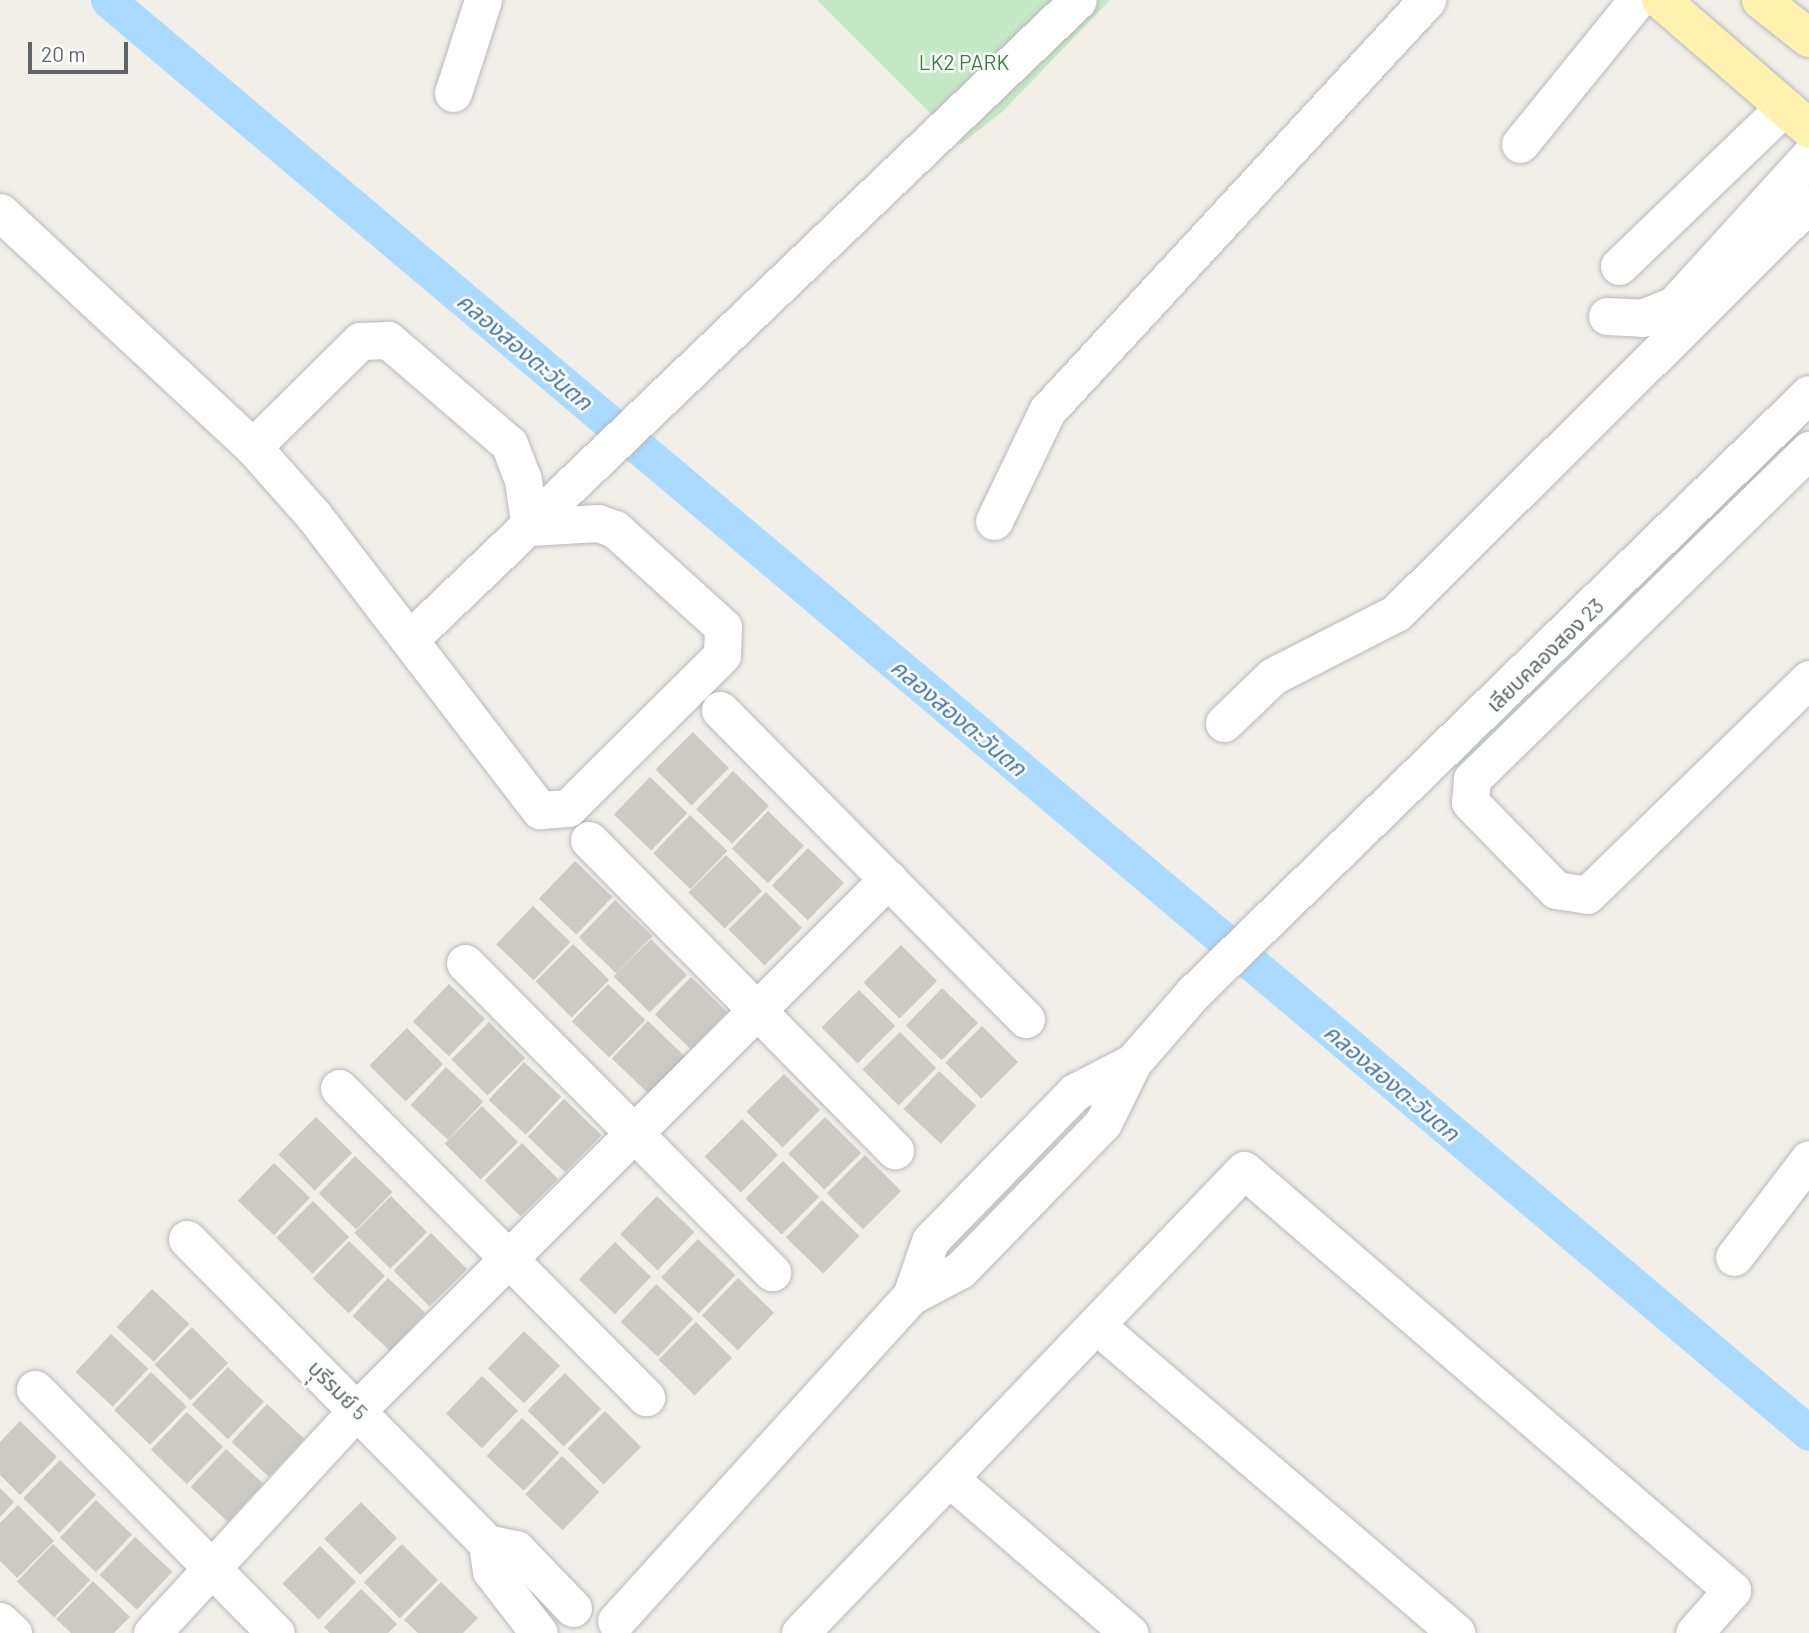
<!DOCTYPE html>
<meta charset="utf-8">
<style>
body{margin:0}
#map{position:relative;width:1809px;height:1633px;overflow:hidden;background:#f1efe8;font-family:Barlow,"Noto Sans Thai",sans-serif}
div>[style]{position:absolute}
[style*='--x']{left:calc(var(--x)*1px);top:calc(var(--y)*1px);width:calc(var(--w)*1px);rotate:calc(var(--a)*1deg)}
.green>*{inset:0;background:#c5e8c5}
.canal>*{height:35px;margin:-17.5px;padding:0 17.5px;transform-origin:17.5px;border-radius:17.5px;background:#aadaff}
.building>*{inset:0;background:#cccac5;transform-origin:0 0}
.roads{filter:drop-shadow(0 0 2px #b5b8bc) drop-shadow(0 0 2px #b5b8bc)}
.minor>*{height:37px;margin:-18.5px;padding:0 18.5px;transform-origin:18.5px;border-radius:18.5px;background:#fff}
.major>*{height:38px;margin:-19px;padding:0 19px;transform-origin:19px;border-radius:19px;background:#fff2af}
span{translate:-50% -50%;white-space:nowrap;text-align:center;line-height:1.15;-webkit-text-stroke:5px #fff;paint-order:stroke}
.park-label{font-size:21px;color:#348238}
.street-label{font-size:21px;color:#5f6368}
.water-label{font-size:23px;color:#4174aa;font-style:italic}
.scale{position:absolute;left:28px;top:42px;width:100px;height:32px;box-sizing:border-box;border:4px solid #5f6368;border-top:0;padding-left:9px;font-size:21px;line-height:24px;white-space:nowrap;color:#5f6368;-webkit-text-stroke:5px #fff;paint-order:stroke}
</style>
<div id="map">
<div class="green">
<i style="clip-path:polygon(817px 0,1110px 0,1002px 112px,961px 144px)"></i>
</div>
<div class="canal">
<i style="--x:108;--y:0;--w:2224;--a:40.11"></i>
</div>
<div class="building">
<i style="left:693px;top:732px;width:51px;height:53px;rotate:45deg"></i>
<i style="left:733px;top:771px;width:50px;height:53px;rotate:44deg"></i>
<i style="left:650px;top:777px;width:52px;height:52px;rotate:44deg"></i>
<i style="left:768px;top:811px;width:50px;height:52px;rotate:44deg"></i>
<i style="left:690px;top:815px;width:52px;height:53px;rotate:44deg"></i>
<i style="left:808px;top:848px;width:50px;height:52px;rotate:44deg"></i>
<i style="left:726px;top:855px;width:51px;height:53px;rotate:45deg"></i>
<i style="left:575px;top:861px;width:52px;height:52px;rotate:44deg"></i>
<i style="left:766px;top:892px;width:51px;height:53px;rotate:45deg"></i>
<i style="left:615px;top:900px;width:52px;height:52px;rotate:44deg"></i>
<i style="left:533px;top:906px;width:52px;height:53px;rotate:44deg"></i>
<i style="left:651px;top:939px;width:51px;height:53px;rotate:45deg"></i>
<i style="left:573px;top:944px;width:51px;height:53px;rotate:45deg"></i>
<i style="left:901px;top:945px;width:51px;height:53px;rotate:45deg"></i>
<i style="left:691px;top:977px;width:50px;height:52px;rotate:44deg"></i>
<i style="left:449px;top:984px;width:50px;height:52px;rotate:44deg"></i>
<i style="left:608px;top:984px;width:52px;height:52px;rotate:44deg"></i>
<i style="left:942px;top:988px;width:50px;height:52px;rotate:44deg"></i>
<i style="left:859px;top:990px;width:51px;height:53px;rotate:45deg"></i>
<i style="left:648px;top:1021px;width:52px;height:52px;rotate:44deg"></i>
<i style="left:489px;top:1022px;width:51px;height:53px;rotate:45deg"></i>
<i style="left:982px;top:1026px;width:51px;height:52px;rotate:45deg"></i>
<i style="left:407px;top:1028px;width:51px;height:53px;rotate:45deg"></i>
<i style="left:900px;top:1032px;width:51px;height:53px;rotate:45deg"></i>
<i style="left:524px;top:1062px;width:51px;height:52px;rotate:43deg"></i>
<i style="left:446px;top:1067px;width:51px;height:52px;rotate:43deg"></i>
<i style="left:939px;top:1071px;width:51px;height:52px;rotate:43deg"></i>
<i style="left:784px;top:1074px;width:51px;height:53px;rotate:45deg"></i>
<i style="left:564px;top:1099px;width:52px;height:52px;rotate:44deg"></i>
<i style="left:482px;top:1106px;width:51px;height:53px;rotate:45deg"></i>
<i style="left:316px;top:1117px;width:51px;height:53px;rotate:45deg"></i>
<i style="left:825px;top:1117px;width:51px;height:52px;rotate:45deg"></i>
<i style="left:742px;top:1119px;width:51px;height:53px;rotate:45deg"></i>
<i style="left:522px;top:1143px;width:51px;height:53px;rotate:45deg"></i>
<i style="left:865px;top:1155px;width:51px;height:54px;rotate:45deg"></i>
<i style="left:355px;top:1156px;width:52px;height:52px;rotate:44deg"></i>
<i style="left:783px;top:1161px;width:51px;height:53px;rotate:45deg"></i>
<i style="left:274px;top:1163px;width:50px;height:52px;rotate:44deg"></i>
<i style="left:391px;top:1196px;width:51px;height:52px;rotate:45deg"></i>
<i style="left:657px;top:1196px;width:52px;height:53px;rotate:44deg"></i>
<i style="left:822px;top:1200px;width:52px;height:52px;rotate:44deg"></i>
<i style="left:313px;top:1201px;width:51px;height:52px;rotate:45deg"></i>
<i style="left:431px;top:1233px;width:51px;height:53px;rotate:45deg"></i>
<i style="left:698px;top:1239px;width:52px;height:53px;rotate:44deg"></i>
<i style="left:349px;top:1241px;width:50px;height:52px;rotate:44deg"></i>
<i style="left:615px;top:1242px;width:50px;height:52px;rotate:44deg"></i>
<i style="left:388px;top:1278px;width:51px;height:52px;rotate:43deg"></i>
<i style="left:738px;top:1278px;width:50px;height:52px;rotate:44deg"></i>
<i style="left:656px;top:1284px;width:51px;height:52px;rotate:43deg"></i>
<i style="left:152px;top:1289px;width:51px;height:52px;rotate:43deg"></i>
<i style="left:696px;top:1322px;width:51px;height:53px;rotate:45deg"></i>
<i style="left:192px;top:1327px;width:51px;height:53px;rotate:45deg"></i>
<i style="left:524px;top:1331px;width:50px;height:52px;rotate:44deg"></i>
<i style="left:111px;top:1334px;width:51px;height:52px;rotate:43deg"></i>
<i style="left:228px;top:1367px;width:50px;height:52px;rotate:44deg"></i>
<i style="left:151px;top:1372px;width:50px;height:53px;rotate:44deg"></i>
<i style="left:565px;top:1373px;width:51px;height:53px;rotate:45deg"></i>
<i style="left:482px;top:1376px;width:50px;height:52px;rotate:44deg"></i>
<i style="left:267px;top:1404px;width:51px;height:52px;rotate:43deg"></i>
<i style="left:605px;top:1411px;width:51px;height:53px;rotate:45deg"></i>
<i style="left:187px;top:1412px;width:50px;height:52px;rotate:44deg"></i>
<i style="left:522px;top:1418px;width:51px;height:52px;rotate:43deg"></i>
<i style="clip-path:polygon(20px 1421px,57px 1457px,20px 1495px,0 1475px,0 1442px)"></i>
<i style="left:226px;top:1449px;width:51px;height:52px;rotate:43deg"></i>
<i style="left:562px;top:1456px;width:52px;height:53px;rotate:44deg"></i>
<i style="left:60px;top:1460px;width:50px;height:53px;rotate:44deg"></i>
<i style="clip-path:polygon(0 1488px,14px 1502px,0 1517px)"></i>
<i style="left:96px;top:1500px;width:50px;height:52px;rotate:44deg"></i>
<i style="left:361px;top:1502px;width:51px;height:52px;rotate:45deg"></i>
<i style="clip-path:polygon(18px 1505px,54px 1541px,17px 1578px,0 1561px,0 1523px)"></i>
<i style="left:135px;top:1537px;width:51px;height:52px;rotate:43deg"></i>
<i style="left:53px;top:1544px;width:52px;height:52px;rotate:44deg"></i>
<i style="left:402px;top:1544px;width:51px;height:54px;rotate:45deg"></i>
<i style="left:320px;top:1546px;width:51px;height:53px;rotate:45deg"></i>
<i style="clip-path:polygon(93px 1581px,130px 1617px,114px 1633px,71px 1633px,56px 1619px)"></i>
<i style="clip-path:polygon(441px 1582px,478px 1618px,463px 1633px,418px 1633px,404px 1620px)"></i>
<i style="clip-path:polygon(361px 1589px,397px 1624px,388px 1633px,330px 1633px,324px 1627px)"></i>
</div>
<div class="roads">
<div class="minor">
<i style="--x:453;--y:93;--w:98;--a:-72.1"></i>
<i style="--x:1520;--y:144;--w:186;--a:-50.9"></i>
<i style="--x:0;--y:212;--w:345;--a:42.9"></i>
<i style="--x:253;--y:447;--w:92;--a:48.5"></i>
<i style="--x:314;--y:516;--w:371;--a:52.5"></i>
<i style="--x:540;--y:810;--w:28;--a:-4"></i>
<i style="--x:568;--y:808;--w:217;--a:-44.8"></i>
<i style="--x:722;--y:655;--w:28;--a:-88"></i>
<i style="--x:723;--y:627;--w:146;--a:-137.8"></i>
<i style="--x:615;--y:529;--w:18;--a:-161"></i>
<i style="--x:598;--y:523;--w:68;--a:176.6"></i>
<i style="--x:530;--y:527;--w:48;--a:-98.5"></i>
<i style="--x:523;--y:480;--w:39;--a:-111"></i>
<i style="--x:509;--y:444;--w:160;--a:-139.3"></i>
<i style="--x:388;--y:340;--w:28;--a:178"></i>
<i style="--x:360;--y:341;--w:151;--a:135.3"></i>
<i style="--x:1619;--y:266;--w:229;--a:-43.9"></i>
<i style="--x:1607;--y:316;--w:35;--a:3"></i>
<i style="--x:1642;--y:318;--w:35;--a:-22"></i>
<i style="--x:1674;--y:305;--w:201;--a:-47.8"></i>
<i style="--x:1809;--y:450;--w:471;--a:135.7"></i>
<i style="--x:1472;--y:779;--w:23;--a:95"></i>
<i style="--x:1470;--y:802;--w:123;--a:45.7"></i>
<i style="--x:1556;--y:890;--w:31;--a:9"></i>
<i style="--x:1587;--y:895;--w:310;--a:-44.2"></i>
<i style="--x:994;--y:521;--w:122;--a:-64.3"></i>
<i style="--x:1047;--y:411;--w:560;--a:-47.24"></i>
<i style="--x:410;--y:639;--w:924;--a:-43.73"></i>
<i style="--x:720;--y:710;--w:435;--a:45.3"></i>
<i style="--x:1224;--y:723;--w:68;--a:-43.8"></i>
<i style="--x:1273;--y:676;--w:138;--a:-27.1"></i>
<i style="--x:1396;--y:613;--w:582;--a:-44.79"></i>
<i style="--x:589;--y:840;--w:436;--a:45.4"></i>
<i style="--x:465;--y:963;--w:436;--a:45.2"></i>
<i style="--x:339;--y:1088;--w:436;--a:45.2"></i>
<i style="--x:187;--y:1239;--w:427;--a:45.4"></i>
<i style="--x:487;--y:1543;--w:30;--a:12"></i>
<i style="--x:516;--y:1549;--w:82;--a:46"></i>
<i style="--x:1734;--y:1257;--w:123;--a:-52.6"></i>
<i style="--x:911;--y:1296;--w:58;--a:-70.9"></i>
<i style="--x:930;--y:1241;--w:208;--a:-45.8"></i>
<i style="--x:1075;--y:1092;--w:65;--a:-27.3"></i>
<i style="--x:1096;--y:1325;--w:474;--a:40.5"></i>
<i style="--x:35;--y:1389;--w:343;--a:45.4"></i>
<i style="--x:949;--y:1478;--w:238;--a:40.7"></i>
<i style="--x:487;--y:1543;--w:28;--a:82"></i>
<i style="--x:491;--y:1571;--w:78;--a:52.3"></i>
<i style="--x:0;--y:1621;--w:18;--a:43"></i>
<i style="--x:616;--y:1621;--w:439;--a:-47.8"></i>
<i style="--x:911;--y:1296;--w:55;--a:-28"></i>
<i style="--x:960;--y:1270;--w:205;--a:-45.8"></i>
<i style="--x:1103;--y:1123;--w:68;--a:-63.8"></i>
<i style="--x:1133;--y:1062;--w:91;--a:-49"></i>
<i style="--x:1193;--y:993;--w:859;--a:-44.2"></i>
<i style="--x:152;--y:1633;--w:303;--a:-47.4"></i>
<i style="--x:357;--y:1410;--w:751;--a:-45"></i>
<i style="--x:800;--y:1633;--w:641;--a:-46.2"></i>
<i style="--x:1244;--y:1170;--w:644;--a:40.72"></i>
<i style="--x:1732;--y:1590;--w:57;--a:131.5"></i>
</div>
<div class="major">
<i style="--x:1661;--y:0;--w:196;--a:40.9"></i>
<i style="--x:1761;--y:0;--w:61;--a:38.4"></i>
</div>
</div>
<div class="park-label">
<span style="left:964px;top:62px">LK2 PARK</span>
</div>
<div class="street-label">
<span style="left:1545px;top:655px;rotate:-44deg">เลียบคลองสอง 23</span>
<span style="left:338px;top:1390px;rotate:45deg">บุุรีรมย์ 5</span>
</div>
<div class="water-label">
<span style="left:525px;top:351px;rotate:40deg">คลองสองตะวันตก</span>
<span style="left:959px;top:717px;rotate:40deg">คลองสองตะวันตก</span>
<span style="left:1392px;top:1082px;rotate:40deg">คลองสองตะวันตก</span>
</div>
<div class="scale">20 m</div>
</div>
